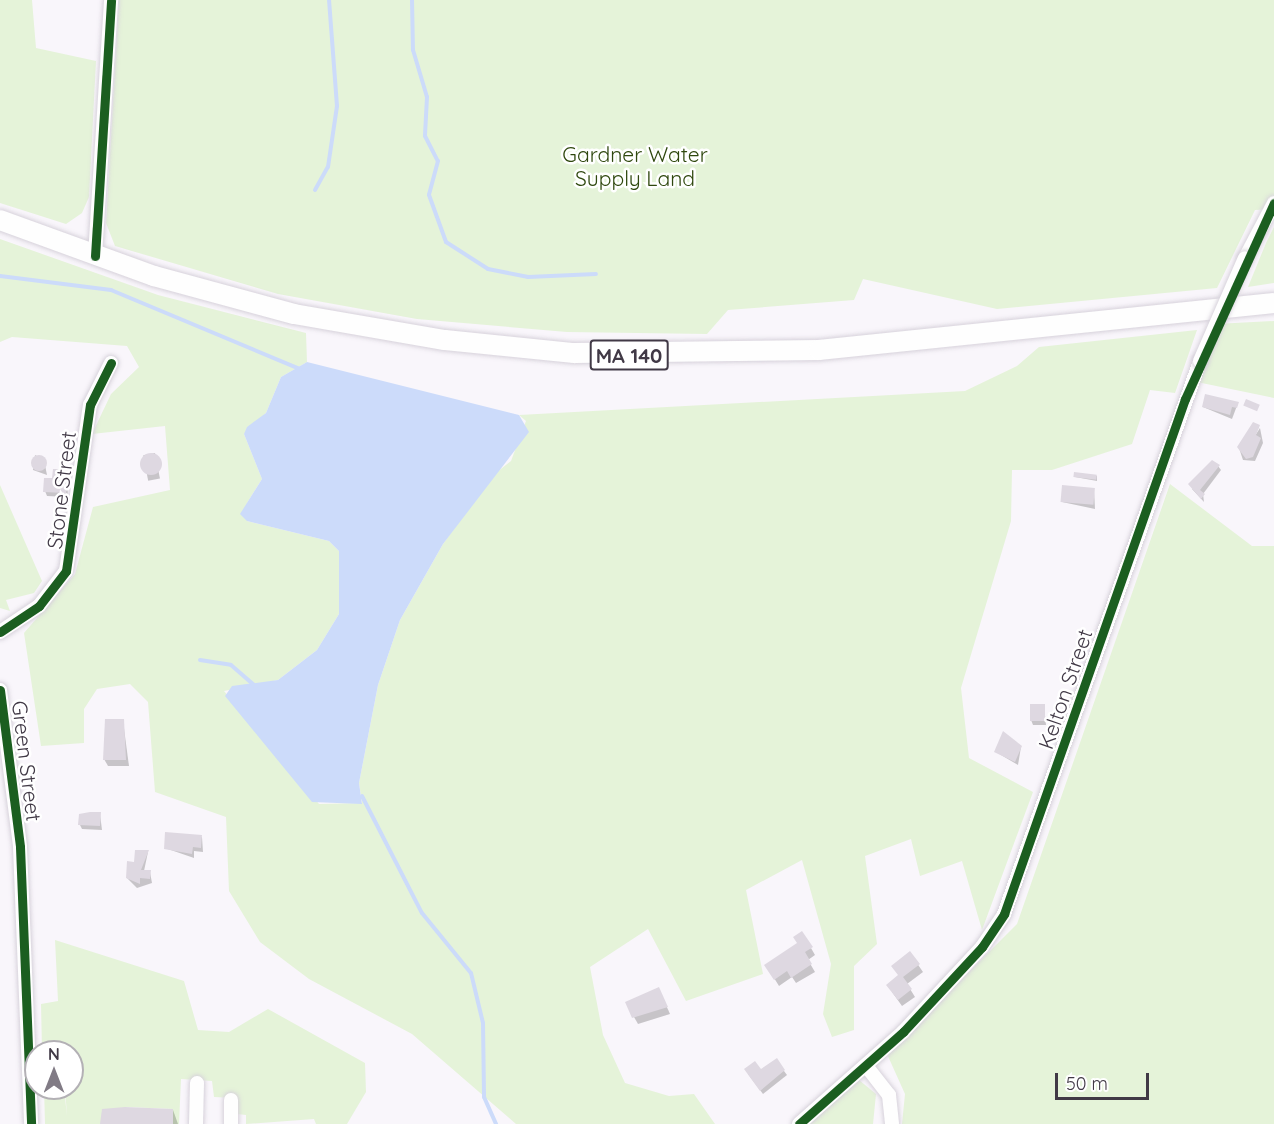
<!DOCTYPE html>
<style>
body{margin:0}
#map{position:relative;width:1274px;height:1124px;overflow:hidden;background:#f9f6fb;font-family:Quicksand,sans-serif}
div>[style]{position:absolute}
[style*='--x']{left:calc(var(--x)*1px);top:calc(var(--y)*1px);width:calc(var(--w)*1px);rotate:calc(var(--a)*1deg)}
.green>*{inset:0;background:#e5f3d9}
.water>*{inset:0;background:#ccdbfa}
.shadow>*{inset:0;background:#0003;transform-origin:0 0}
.stream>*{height:4px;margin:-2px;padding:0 2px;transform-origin:2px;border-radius:2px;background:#ccdbfa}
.building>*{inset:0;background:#ded8e1;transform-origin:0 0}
.round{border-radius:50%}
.roads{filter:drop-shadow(0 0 2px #d7d2db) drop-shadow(0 0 2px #d7d2db)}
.minor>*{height:14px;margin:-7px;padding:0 7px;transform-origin:7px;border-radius:7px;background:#fefefe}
.highway>*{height:20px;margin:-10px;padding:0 10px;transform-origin:10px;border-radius:10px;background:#fefefe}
.bridges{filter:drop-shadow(0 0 2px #d7d2db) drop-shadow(0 0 2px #d7d2db)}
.minor-bridge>*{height:14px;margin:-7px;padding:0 7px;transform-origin:7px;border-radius:7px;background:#fefefe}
.cycleway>*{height:9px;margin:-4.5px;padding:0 4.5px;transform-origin:4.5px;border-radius:4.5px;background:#1b5e20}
span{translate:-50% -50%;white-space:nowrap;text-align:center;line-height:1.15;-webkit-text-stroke:5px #fff;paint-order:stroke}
.shield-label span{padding:2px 4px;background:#fff;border:2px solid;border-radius:4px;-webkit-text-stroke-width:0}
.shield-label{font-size:20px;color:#413946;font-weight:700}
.park-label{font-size:21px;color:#2f480e}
.street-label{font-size:21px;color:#413946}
.north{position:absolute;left:24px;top:1040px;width:60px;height:60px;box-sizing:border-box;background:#fff;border:2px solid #b3b0b5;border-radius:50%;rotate:0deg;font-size:16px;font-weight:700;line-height:24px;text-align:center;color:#413946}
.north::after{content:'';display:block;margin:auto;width:21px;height:27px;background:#817b85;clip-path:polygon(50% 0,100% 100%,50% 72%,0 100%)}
.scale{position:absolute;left:1055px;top:1073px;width:94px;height:27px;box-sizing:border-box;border:3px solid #413946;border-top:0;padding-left:8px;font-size:18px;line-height:21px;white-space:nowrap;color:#413946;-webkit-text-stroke:4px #fff;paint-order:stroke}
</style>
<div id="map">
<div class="green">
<i style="clip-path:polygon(0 0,32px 0,36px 48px,96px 61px,89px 197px,82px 213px,66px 224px,0 203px)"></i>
<i style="clip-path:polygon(119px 0,1274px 0,1274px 209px,1255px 210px,1217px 288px,997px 309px,863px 279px,854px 300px,728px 310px,707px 334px,567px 332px,417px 319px,278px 294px,115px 246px,106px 223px)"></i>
<i style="clip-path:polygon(1274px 227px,1274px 283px,1248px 287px,1266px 243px)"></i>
<i style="clip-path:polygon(0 239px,158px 295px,306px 333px,307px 362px,281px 377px,266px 413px,244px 434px,262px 479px,247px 503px,247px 521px,329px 541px,339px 551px,339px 614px,317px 650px,278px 680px,224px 691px,319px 804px,362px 803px,359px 783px,378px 685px,400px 620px,443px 544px,492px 476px,511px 461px,526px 421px,519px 415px,965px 391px,1017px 366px,1039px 347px,1197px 330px,1175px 393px,1150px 390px,1132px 444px,1052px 470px,1012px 470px,1011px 521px,961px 688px,969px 758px,1033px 792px,982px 930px,962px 861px,920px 876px,911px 839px,865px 856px,877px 944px,854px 966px,854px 1030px,832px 1037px,823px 1014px,831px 964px,802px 860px,746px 890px,763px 974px,686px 1001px,648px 929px,590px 967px,603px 1035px,625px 1083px,669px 1096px,694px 1094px,715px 1124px,516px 1124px,412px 1034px,309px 979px,260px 942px,229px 891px,226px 817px,155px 792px,148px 702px,130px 684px,97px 689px,84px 709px,84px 743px,41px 746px,24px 633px,75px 574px,93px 507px,170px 490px,165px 426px,92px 434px,111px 394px,139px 367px,127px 346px,12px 337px,0 342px)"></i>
<i style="clip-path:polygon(1274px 321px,1274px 398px,1192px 381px,1216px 324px)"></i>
<i style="clip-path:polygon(1170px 484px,1252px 546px,1274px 546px,1274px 1124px,902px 1124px,905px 1094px,887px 1054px,1017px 924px)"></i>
<i style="clip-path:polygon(0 485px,42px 581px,34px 593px,6px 600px,10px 611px,0 608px)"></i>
<i style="clip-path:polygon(55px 940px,184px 981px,198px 1030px,229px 1032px,268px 1009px,365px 1063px,366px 1092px,347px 1124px,316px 1124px,314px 1119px,246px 1124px,246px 1115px,237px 1114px,236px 1098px,214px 1097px,212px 1081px,181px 1079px,179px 1124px,173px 1124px,173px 1109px,126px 1107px,100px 1124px,45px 1124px,44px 1088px,64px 1088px,67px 1116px,65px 1088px,72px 1088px,72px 1052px,42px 1052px,41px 1004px,58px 1001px)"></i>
<i style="clip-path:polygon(859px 1080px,876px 1094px,873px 1124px,810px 1124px)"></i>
</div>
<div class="water">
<i style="clip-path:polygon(307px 362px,519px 415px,529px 432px,443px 544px,400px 620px,378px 685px,359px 783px,362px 804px,312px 802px,225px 696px,232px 686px,278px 680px,317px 650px,339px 614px,339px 551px,329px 541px,247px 521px,240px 514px,262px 479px,244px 434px,247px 427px,266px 413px,281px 377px)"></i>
</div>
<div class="shadow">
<i style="clip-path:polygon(1238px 403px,1232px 419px,1203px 407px)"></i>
<i style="clip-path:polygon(1254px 424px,1259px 427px,1251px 442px,1260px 428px,1263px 443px,1255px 461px,1243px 460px,1239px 448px)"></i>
<i style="left:155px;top:453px;width:26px;height:12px;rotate:79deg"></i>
<i style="clip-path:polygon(35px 455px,44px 460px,47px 475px,33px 470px)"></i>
<i style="clip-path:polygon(1218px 466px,1221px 470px,1203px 494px,1204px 502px,1192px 489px)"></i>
<i style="clip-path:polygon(67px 471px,68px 497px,47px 496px,45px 491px)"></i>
<i style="clip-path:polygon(1097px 476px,1097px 481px,1075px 477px)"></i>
<i style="clip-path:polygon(1094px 489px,1095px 509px,1062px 502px)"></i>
<i style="clip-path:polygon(1044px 706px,1046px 725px,1033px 725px,1031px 720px)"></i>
<i style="clip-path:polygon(123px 721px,129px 766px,108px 766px,104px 759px)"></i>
<i style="clip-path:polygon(1021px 747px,1018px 765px,996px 752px)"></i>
<i style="clip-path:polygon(100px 814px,102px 830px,82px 829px,80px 825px)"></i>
<i style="clip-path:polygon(202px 837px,203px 852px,194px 851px,194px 858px,165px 848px)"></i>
<i style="clip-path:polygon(148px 852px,144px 871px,150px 872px,152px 883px,137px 888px,127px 878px)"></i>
<i style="clip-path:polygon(811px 948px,815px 955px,808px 960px,815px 972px,796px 983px,792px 977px,779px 986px,766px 965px)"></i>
<i style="clip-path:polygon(910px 953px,923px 972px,907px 984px,915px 997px,902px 1006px,892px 992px,899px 976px,893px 966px)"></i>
<i style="clip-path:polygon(662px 996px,670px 1014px,638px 1024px,634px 1017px)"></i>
<i style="clip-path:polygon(784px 1071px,787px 1075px,763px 1094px,748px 1074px)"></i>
<i style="clip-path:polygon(173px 1110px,178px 1124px,102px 1124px)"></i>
</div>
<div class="stream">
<i style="--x:412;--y:0;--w:50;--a:88.9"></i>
<i style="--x:413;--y:50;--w:49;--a:73.4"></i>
<i style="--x:427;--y:97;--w:39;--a:93"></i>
<i style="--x:425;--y:136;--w:28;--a:63"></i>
<i style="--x:438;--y:161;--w:35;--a:105"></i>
<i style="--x:429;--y:195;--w:50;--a:70.1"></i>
<i style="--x:446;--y:242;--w:50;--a:32.7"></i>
<i style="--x:488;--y:269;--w:41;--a:11.3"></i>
<i style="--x:528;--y:277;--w:68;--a:-2.5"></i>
<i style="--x:315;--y:190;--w:26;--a:-61"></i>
<i style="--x:328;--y:167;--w:62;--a:-81.6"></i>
<i style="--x:337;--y:106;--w:106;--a:-94.3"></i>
<i style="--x:0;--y:276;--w:112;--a:7.2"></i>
<i style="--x:111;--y:290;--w:205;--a:22.7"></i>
<i style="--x:200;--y:660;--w:31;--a:9"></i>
<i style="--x:231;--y:665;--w:33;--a:41"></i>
<i style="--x:362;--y:796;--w:131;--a:62.9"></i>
<i style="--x:422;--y:913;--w:77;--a:50.8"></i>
<i style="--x:471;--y:973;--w:51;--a:76.5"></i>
<i style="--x:483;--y:1023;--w:74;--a:89.2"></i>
<i style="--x:484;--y:1097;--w:30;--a:66"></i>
</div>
<div class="building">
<i style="clip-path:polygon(1205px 394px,1239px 402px,1237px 408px,1232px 407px,1230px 415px,1202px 407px)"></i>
<i style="left:1246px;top:399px;width:15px;height:7px;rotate:23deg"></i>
<i style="clip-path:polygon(1253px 422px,1260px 425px,1256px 435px,1261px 438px,1253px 457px,1246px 459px,1237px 447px)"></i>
<i class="round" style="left:140px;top:453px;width:22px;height:22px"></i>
<i class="round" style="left:31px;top:455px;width:16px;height:16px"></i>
<i style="clip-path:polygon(1212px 460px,1220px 465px,1200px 490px,1205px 494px,1201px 499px,1188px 484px)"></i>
<i style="clip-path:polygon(53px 469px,68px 469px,66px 493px,43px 492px,44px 478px,52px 478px)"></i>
<i style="left:1074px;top:472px;width:23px;height:5px;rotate:7deg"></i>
<i style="left:1062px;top:485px;width:33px;height:17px;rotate:5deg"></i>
<i style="left:1030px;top:704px;width:15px;height:17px"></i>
<i style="clip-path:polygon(105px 719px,124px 719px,126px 760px,103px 760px)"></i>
<i style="clip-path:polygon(1003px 731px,1022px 746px,1015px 762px,994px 752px)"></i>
<i style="clip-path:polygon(90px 812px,101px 812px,100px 826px,78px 825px,79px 814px)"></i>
<i style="clip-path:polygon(165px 832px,202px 835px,201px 848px,193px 847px,192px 854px,164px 849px)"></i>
<i style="clip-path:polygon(135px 850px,149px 850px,141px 870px,151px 870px,150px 879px,140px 878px,140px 884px,126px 878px,127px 861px,134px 862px)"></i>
<i style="clip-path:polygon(802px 931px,813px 947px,805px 952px,812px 964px,791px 978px,787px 971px,774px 980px,764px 965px,797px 943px,793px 937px)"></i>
<i style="clip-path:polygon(910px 951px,920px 964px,903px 977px,912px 989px,898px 1000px,886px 985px,898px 975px,891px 966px)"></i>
<i style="clip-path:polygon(659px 987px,668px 1007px,632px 1018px,625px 1002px)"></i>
<i style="clip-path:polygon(777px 1058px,785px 1070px,760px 1091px,744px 1069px,755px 1061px,761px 1069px)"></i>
<i style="clip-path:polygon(125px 1107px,173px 1109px,173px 1124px,100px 1124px,102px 1109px)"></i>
</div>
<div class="roads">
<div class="minor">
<i style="--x:95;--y:256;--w:256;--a:-86.4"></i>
<i style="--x:1245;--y:258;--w:62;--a:-62.2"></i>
<i style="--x:0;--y:632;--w:47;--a:-33.7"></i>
<i style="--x:39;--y:606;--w:44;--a:-52.4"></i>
<i style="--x:66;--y:571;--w:168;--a:-81.8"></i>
<i style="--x:90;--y:405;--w:47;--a:-63.4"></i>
<i style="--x:0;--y:690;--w:158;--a:82.7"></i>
<i style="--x:20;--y:847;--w:277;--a:87.7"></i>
<i style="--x:867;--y:1067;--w:36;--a:52"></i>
<i style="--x:889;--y:1095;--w:29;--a:84"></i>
<i style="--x:196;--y:1124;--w:41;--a:-88.6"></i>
<i style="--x:231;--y:1124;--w:24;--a:-90"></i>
<i style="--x:799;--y:1124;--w:139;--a:-41.5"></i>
<i style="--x:903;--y:1032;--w:116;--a:-47.1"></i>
<i style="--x:982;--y:947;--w:40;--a:-56"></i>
<i style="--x:1004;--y:914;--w:587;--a:-70.48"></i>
</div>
<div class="highway">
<i style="--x:0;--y:220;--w:164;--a:20"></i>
<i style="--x:154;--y:276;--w:145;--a:15.2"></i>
<i style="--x:294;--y:314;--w:153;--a:9.8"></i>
<i style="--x:445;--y:340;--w:130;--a:5.8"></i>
<i style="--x:574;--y:353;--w:245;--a:-0.7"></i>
<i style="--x:819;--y:350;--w:457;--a:-5.9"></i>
</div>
</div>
<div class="bridges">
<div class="minor-bridge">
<i style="--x:1200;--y:361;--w:112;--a:-66.4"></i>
</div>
</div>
<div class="cycleway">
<i style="--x:95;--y:256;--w:256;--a:-86.4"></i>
<i style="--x:0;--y:632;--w:47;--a:-33.7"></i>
<i style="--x:39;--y:606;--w:44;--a:-52.4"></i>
<i style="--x:66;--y:571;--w:168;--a:-81.8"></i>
<i style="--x:90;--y:405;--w:47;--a:-63.4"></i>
<i style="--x:0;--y:690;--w:158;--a:82.7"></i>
<i style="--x:20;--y:847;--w:277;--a:87.7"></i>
<i style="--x:799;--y:1124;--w:139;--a:-41.5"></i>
<i style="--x:903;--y:1032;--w:116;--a:-47.1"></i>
<i style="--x:982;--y:947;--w:40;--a:-56"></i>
<i style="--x:1004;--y:914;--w:546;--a:-70.64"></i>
<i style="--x:1185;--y:399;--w:215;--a:-65.6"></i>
</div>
<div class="shield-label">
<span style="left:629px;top:355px">MA 140</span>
</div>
<div class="park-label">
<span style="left:635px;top:166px">Gardner Water<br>Supply Land</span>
</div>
<div class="street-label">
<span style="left:61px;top:490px;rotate:-83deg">Stone Street</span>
<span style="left:1065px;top:689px;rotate:-71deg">Kelton Street</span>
<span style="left:27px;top:761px;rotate:83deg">Green Street</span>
</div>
<div class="north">N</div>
<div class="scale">50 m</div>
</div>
